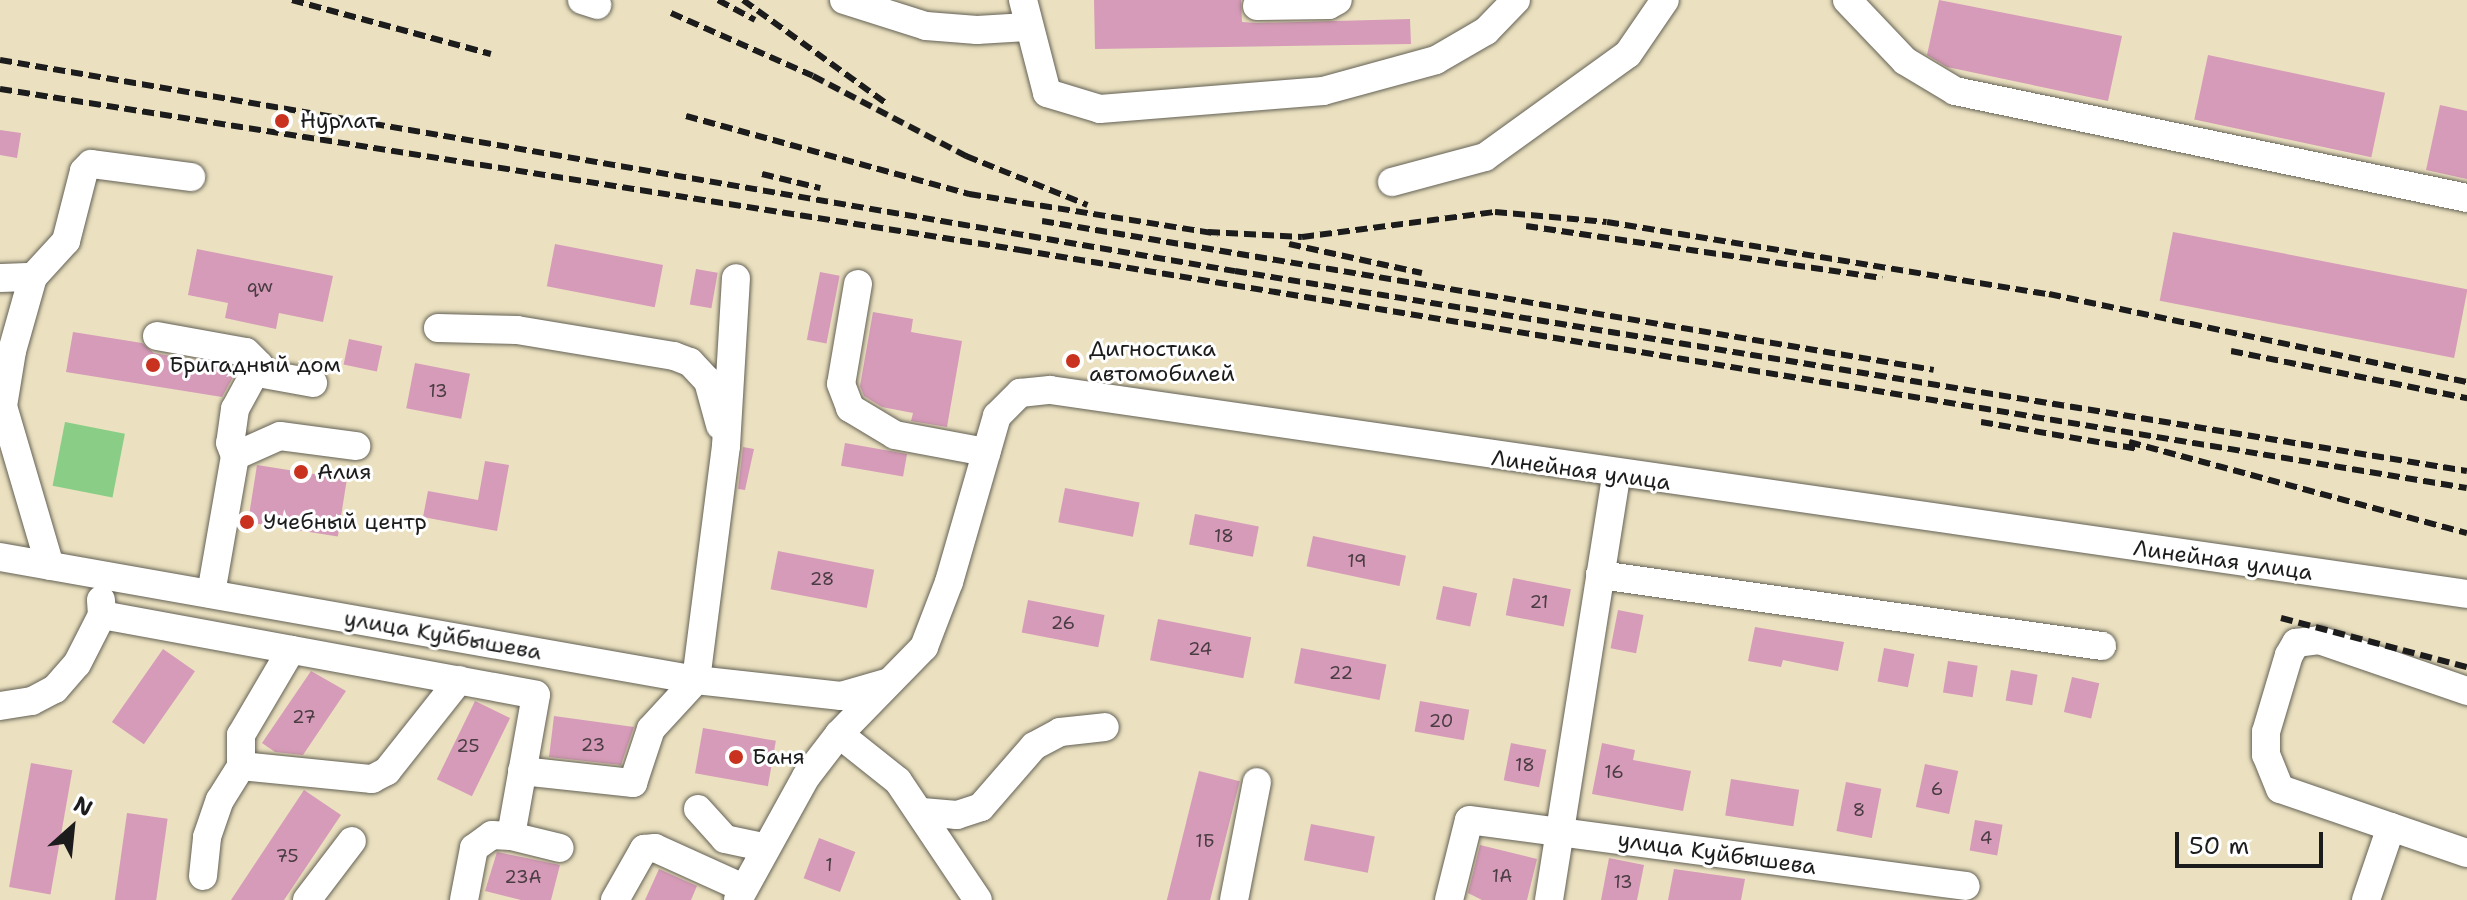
<!DOCTYPE html>
<meta charset="utf-8">
<style>
body{margin:0}
#map{position:relative;width:2467px;height:900px;overflow:hidden;background:#ebe1c0;font-family:"Shantell Sans",sans-serif}
div>[style]{position:absolute}
[style*='--x']{left:calc(var(--x)*1px);top:calc(var(--y)*1px);width:calc(var(--w)*1px);rotate:calc(var(--a)*1deg)}
.green>*{inset:0;background:#89cd86;transform-origin:0 0}
.building>*{inset:0;background:#d69bb8;transform-origin:0 0}
.roads{filter:drop-shadow(0 0 2px #646155) drop-shadow(0 0 2px #646155)}
.minor>*{height:28px;margin:-14px;padding:0 14px;transform-origin:14px;border-radius:14px;background:#fff}
.rail>*{height:6px;margin-top:-3px;transform-origin:0;background:repeating-linear-gradient(90deg,#1c1c1c 0 12px,transparent 0 18px)}
.dots>*{width:22px;height:22px;translate:-50% -50%;box-sizing:border-box;border:4px solid #fff;border-radius:50%}
span{translate:-50% -50%;white-space:nowrap;text-align:center;line-height:1.15;-webkit-text-stroke:6px #fff;paint-order:stroke}
.number-label{font-size:18px;color:#4a3c43}
.number-label span{-webkit-text-stroke-width:0}
.poi-label{font-size:22px;color:#1c1c1c}
.left{translate:0 -50%;text-align:left}
.street-label{font-size:22px;color:#1c1c1c}
.north{position:absolute;left:32px;top:788px;width:80px;height:80px;-webkit-text-stroke:6px #fff;paint-order:stroke;rotate:27deg;font-size:22px;font-weight:700;line-height:32px;text-align:center;color:#1c1c1c}
.north::after{content:'';display:block;margin:auto;width:28px;height:36px;background:#1c1c1c;clip-path:polygon(50% 0,100% 100%,50% 72%,0 100%)}
.scale{position:absolute;left:2175px;top:832px;width:148px;height:36px;box-sizing:border-box;border:4px solid #1c1c1c;border-top:0;padding-left:10px;font-size:24px;line-height:28px;white-space:nowrap;color:#1c1c1c;-webkit-text-stroke:6px #fff;paint-order:stroke}
</style>
<div id="map">
<div class="green">
<i style="left:65px;top:422px;width:61px;height:65px;rotate:11deg"></i>
</div>
<div class="building">
<i style="clip-path:polygon(1094px 0,1241px 0,1242px 22px,1257px 23px,1410px 19px,1411px 44px,1095px 49px)"></i>
<i style="clip-path:polygon(1939px 0,2122px 36px,2108px 101px,1947px 67px,1927px 55px)"></i>
<i style="left:2208px;top:55px;width:181px;height:66px;rotate:12deg"></i>
<i style="clip-path:polygon(2440px 105px,2467px 111px,2467px 179px,2426px 170px)"></i>
<i style="clip-path:polygon(0 130px,21px 133px,17px 158px,0 155px)"></i>
<i style="left:2173px;top:232px;width:300px;height:70px;rotate:11deg"></i>
<i style="left:555px;top:244px;width:110px;height:43px;rotate:11deg"></i>
<i style="clip-path:polygon(197px 249px,333px 276px,323px 322px,279px 313px,276px 329px,225px 318px,228px 303px,188px 295px)"></i>
<i style="left:696px;top:269px;width:22px;height:36px;rotate:10deg"></i>
<i style="left:820px;top:272px;width:20px;height:69px;rotate:11deg"></i>
<i style="clip-path:polygon(873px 312px,913px 319px,911px 332px,962px 341px,947px 427px,911px 421px,913px 413px,882px 407px,864px 396px,860px 386px)"></i>
<i style="clip-path:polygon(73px 332px,142px 343px,154px 353px,238px 368px,222px 397px,66px 372px)"></i>
<i style="left:349px;top:339px;width:34px;height:26px;rotate:12deg"></i>
<i style="left:415px;top:363px;width:56px;height:46px;rotate:11deg"></i>
<i style="left:845px;top:443px;width:63px;height:23px;rotate:10deg"></i>
<i style="clip-path:polygon(743px 447px,754px 449px,745px 490px,738px 489px)"></i>
<i style="clip-path:polygon(485px 461px,509px 465px,497px 531px,423px 517px,428px 491px,478px 500px)"></i>
<i style="left:257px;top:465px;width:91px;height:58px;rotate:9deg"></i>
<i style="left:1065px;top:488px;width:76px;height:35px;rotate:11deg"></i>
<i style="left:1195px;top:514px;width:65px;height:31px;rotate:11deg"></i>
<i style="left:1313px;top:536px;width:95px;height:31px;rotate:12deg"></i>
<i style="left:778px;top:551px;width:98px;height:39px;rotate:11deg"></i>
<i style="left:1513px;top:578px;width:59px;height:38px;rotate:11deg"></i>
<i style="left:1443px;top:586px;width:35px;height:34px;rotate:12deg"></i>
<i style="left:1028px;top:600px;width:78px;height:33px;rotate:11deg"></i>
<i style="left:1618px;top:610px;width:26px;height:39px;rotate:11deg"></i>
<i style="left:1158px;top:619px;width:95px;height:42px;rotate:11deg"></i>
<i style="clip-path:polygon(1755px 627px,1844px 642px,1838px 671px,1783px 660px,1781px 667px,1748px 661px)"></i>
<i style="left:1301px;top:648px;width:87px;height:36px;rotate:11deg"></i>
<i style="left:1884px;top:648px;width:31px;height:34px;rotate:11deg"></i>
<i style="left:163px;top:649px;width:39px;height:89px;rotate:35deg"></i>
<i style="left:1948px;top:661px;width:30px;height:32px;rotate:9deg"></i>
<i style="left:2011px;top:670px;width:27px;height:31px;rotate:10deg"></i>
<i style="clip-path:polygon(311px 671px,346px 691px,303px 755px,275px 752px,262px 743px)"></i>
<i style="left:2072px;top:677px;width:28px;height:36px;rotate:13deg"></i>
<i style="left:475px;top:701px;width:39px;height:87px;rotate:26deg"></i>
<i style="left:1420px;top:701px;width:50px;height:31px;rotate:10deg"></i>
<i style="clip-path:polygon(554px 716px,634px 727px,621px 765px,549px 757px)"></i>
<i style="left:703px;top:728px;width:74px;height:46px;rotate:10deg"></i>
<i style="left:1511px;top:743px;width:36px;height:38px;rotate:11deg"></i>
<i style="clip-path:polygon(1602px 743px,1635px 750px,1633px 760px,1691px 771px,1683px 811px,1592px 794px)"></i>
<i style="left:31px;top:763px;width:42px;height:126px;rotate:10deg"></i>
<i style="left:1925px;top:764px;width:34px;height:44px;rotate:12deg"></i>
<i style="left:1199px;top:771px;width:42px;height:133px;rotate:14deg"></i>
<i style="left:1731px;top:779px;width:69px;height:37px;rotate:9deg"></i>
<i style="left:1846px;top:782px;width:36px;height:50px;rotate:11deg"></i>
<i style="clip-path:polygon(304px 790px,341px 815px,284px 900px,231px 900px)"></i>
<i style="left:127px;top:813px;width:41px;height:88px;rotate:8deg"></i>
<i style="left:1975px;top:820px;width:28px;height:31px;rotate:10deg"></i>
<i style="left:1311px;top:824px;width:65px;height:37px;rotate:11deg"></i>
<i style="left:819px;top:838px;width:39px;height:43px;rotate:21deg"></i>
<i style="clip-path:polygon(1480px 845px,1537px 859px,1527px 900px,1482px 900px,1468px 893px)"></i>
<i style="clip-path:polygon(497px 852px,560px 865px,551px 900px,521px 900px,485px 891px)"></i>
<i style="clip-path:polygon(1609px 858px,1644px 865px,1637px 900px,1601px 900px)"></i>
<i style="clip-path:polygon(659px 869px,697px 886px,691px 900px,645px 900px)"></i>
<i style="clip-path:polygon(1674px 869px,1745px 879px,1741px 900px,1668px 900px)"></i>
</div>
<div class="roads">
<div class="minor">
<i style="--x:582;--y:0;--w:16;--a:18"></i>
<i style="--x:844;--y:0;--w:86;--a:17.6"></i>
<i style="--x:926;--y:26;--w:51;--a:4.5"></i>
<i style="--x:977;--y:30;--w:50;--a:-3.4"></i>
<i style="--x:1023;--y:0;--w:96;--a:75.5"></i>
<i style="--x:1047;--y:93;--w:55;--a:16.8"></i>
<i style="--x:1100;--y:109;--w:224;--a:-4.6"></i>
<i style="--x:1323;--y:91;--w:117;--a:-15.3"></i>
<i style="--x:1436;--y:60;--w:58;--a:-30.1"></i>
<i style="--x:1486;--y:31;--w:43;--a:-45.9"></i>
<i style="--x:1847;--y:0;--w:84;--a:46.4"></i>
<i style="--x:1905;--y:61;--w:58;--a:31"></i>
<i style="--x:1955;--y:91;--w:523;--a:11.8"></i>
<i style="--x:1257;--y:6;--w:72;--a:-0.8"></i>
<i style="--x:1329;--y:5;--w:10;--a:-29"></i>
<i style="--x:1392;--y:182;--w:96;--a:-15"></i>
<i style="--x:1485;--y:157;--w:176;--a:-35.8"></i>
<i style="--x:1628;--y:54;--w:65;--a:-55.6"></i>
<i style="--x:0;--y:278;--w:33;--a:-2"></i>
<i style="--x:858;--y:284;--w:101;--a:99.6"></i>
<i style="--x:841;--y:384;--w:26;--a:69"></i>
<i style="--x:850;--y:408;--w:52;--a:31"></i>
<i style="--x:895;--y:435;--w:93;--a:10.6"></i>
<i style="--x:438;--y:328;--w:79;--a:1.5"></i>
<i style="--x:517;--y:330;--w:159;--a:9.4"></i>
<i style="--x:674;--y:356;--w:17;--a:21"></i>
<i style="--x:690;--y:362;--w:26;--a:47"></i>
<i style="--x:708;--y:381;--w:46;--a:74.7"></i>
<i style="--x:157;--y:336;--w:90;--a:10.2"></i>
<i style="--x:246;--y:352;--w:18;--a:45"></i>
<i style="--x:259;--y:365;--w:50;--a:118.6"></i>
<i style="--x:235;--y:409;--w:34;--a:98"></i>
<i style="--x:230;--y:443;--w:14;--a:69"></i>
<i style="--x:235;--y:456;--w:140;--a:99.9"></i>
<i style="--x:258;--y:373;--w:56;--a:10.3"></i>
<i style="--x:235;--y:456;--w:49;--a:-24"></i>
<i style="--x:280;--y:436;--w:77;--a:7.5"></i>
<i style="--x:0;--y:557;--w:707;--a:10.02"></i>
<i style="--x:696;--y:680;--w:146;--a:6.3"></i>
<i style="--x:841;--y:696;--w:47;--a:-16.1"></i>
<i style="--x:50;--y:566;--w:167;--a:-106.4"></i>
<i style="--x:3;--y:406;--w:56;--a:-80.7"></i>
<i style="--x:12;--y:351;--w:77;--a:-74.2"></i>
<i style="--x:33;--y:277;--w:49;--a:-47.5"></i>
<i style="--x:66;--y:241;--w:72;--a:-75.6"></i>
<i style="--x:84;--y:171;--w:10;--a:-45"></i>
<i style="--x:91;--y:164;--w:101;--a:7.4"></i>
<i style="--x:1600;--y:575;--w:507;--a:8.05"></i>
<i style="--x:102;--y:615;--w:441;--a:10.4"></i>
<i style="--x:536;--y:695;--w:143;--a:100.1"></i>
<i style="--x:511;--y:836;--w:50;--a:13.8"></i>
<i style="--x:0;--y:706;--w:32;--a:-9"></i>
<i style="--x:32;--y:701;--w:26;--a:-28"></i>
<i style="--x:55;--y:689;--w:33;--a:-49"></i>
<i style="--x:77;--y:664;--w:55;--a:-63"></i>
<i style="--x:102;--y:615;--w:15;--a:-94"></i>
<i style="--x:839;--y:734;--w:75;--a:38.5"></i>
<i style="--x:898;--y:781;--w:143;--a:56.1"></i>
<i style="--x:241;--y:766;--w:132;--a:5.7"></i>
<i style="--x:372;--y:779;--w:17;--a:-28"></i>
<i style="--x:387;--y:771;--w:116;--a:-51.6"></i>
<i style="--x:522;--y:771;--w:112;--a:6.2"></i>
<i style="--x:633;--y:783;--w:57;--a:-71.6"></i>
<i style="--x:651;--y:729;--w:67;--a:-47.4"></i>
<i style="--x:696;--y:680;--w:236;--a:-82.7"></i>
<i style="--x:726;--y:446;--w:168;--a:-86.6"></i>
<i style="--x:698;--y:809;--w:40;--a:48"></i>
<i style="--x:725;--y:839;--w:39;--a:12"></i>
<i style="--x:922;--y:812;--w:35;--a:5"></i>
<i style="--x:957;--y:815;--w:25;--a:-18"></i>
<i style="--x:981;--y:807;--w:81;--a:-49"></i>
<i style="--x:1034;--y:746;--w:30;--a:-28"></i>
<i style="--x:1060;--y:732;--w:45;--a:-6.3"></i>
<i style="--x:2391;--y:827;--w:117;--a:-161.1"></i>
<i style="--x:2280;--y:789;--w:37;--a:-112"></i>
<i style="--x:2266;--y:755;--w:23;--a:-90"></i>
<i style="--x:2266;--y:732;--w:80;--a:-73.4"></i>
<i style="--x:2289;--y:655;--w:14;--a:-60"></i>
<i style="--x:2296;--y:643;--w:23;--a:-7"></i>
<i style="--x:2319;--y:640;--w:157;--a:19"></i>
<i style="--x:203;--y:876;--w:39;--a:-84"></i>
<i style="--x:207;--y:837;--w:39;--a:-71"></i>
<i style="--x:220;--y:800;--w:40;--a:-58"></i>
<i style="--x:241;--y:766;--w:31;--a:-90"></i>
<i style="--x:241;--y:735;--w:99;--a:-59.5"></i>
<i style="--x:307;--y:900;--w:74;--a:-52.7"></i>
<i style="--x:464;--y:900;--w:53;--a:-79.1"></i>
<i style="--x:474;--y:848;--w:22;--a:-36"></i>
<i style="--x:492;--y:835;--w:19;--a:3"></i>
<i style="--x:615;--y:900;--w:59;--a:-60.4"></i>
<i style="--x:644;--y:849;--w:11;--a:-5"></i>
<i style="--x:655;--y:848;--w:97;--a:24.4"></i>
<i style="--x:738;--y:900;--w:141;--a:-61.1"></i>
<i style="--x:806;--y:777;--w:54;--a:-52.5"></i>
<i style="--x:839;--y:734;--w:122;--a:-45.7"></i>
<i style="--x:924;--y:647;--w:70;--a:-69"></i>
<i style="--x:949;--y:582;--w:173;--a:-73.9"></i>
<i style="--x:997;--y:416;--w:33;--a:-45"></i>
<i style="--x:1020;--y:393;--w:30;--a:-6"></i>
<i style="--x:1050;--y:390;--w:1432;--a:8.19"></i>
<i style="--x:1234;--y:900;--w:120;--a:-79"></i>
<i style="--x:1449;--y:900;--w:82;--a:-76"></i>
<i style="--x:1469;--y:820;--w:501;--a:7.56"></i>
<i style="--x:1549;--y:900;--w:430;--a:-81"></i>
<i style="--x:2366;--y:900;--w:77;--a:-71.1"></i>
<i style="--x:2391;--y:827;--w:80;--a:18.9"></i>
</div>
</div>
<div class="rail">
<i style="--x:292;--y:0;--w:206;--a:15.2"></i>
<i style="--x:718;--y:0;--w:42;--a:28.4"></i>
<i style="--x:743;--y:0;--w:176;--a:35.8"></i>
<i style="--x:671;--y:13;--w:155;--a:23.9"></i>
<i style="--x:813;--y:76;--w:173;--a:27.6"></i>
<i style="--x:966;--y:156;--w:131;--a:22"></i>
<i style="--x:0;--y:60;--w:1253;--a:9.7"></i>
<i style="--x:1235;--y:271;--w:1248;--a:9.22"></i>
<i style="--x:0;--y:89;--w:1033;--a:8.97"></i>
<i style="--x:1020;--y:250;--w:1466;--a:9.34"></i>
<i style="--x:686;--y:116;--w:294;--a:15.4"></i>
<i style="--x:969;--y:194;--w:252;--a:9.1"></i>
<i style="--x:762;--y:174;--w:60;--a:13.6"></i>
<i style="--x:1042;--y:221;--w:904;--a:9.48"></i>
<i style="--x:1526;--y:226;--w:360;--a:8.3"></i>
<i style="--x:1208;--y:232;--w:94;--a:3"></i>
<i style="--x:1302;--y:237;--w:195;--a:-7.4"></i>
<i style="--x:1495;--y:212;--w:112;--a:5.1"></i>
<i style="--x:1607;--y:222;--w:448;--a:9.3"></i>
<i style="--x:2049;--y:294;--w:427;--a:11.9"></i>
<i style="--x:1289;--y:244;--w:136;--a:12.3"></i>
<i style="--x:2231;--y:351;--w:241;--a:11.3"></i>
<i style="--x:1981;--y:422;--w:160;--a:9.7"></i>
<i style="--x:2129;--y:442;--w:350;--a:15.1"></i>
<i style="--x:2281;--y:618;--w:192;--a:14.8"></i>
</div>
<div class="dots">
<i style="left:282px;top:121px;background:#c8321e"></i>
<i style="left:1073px;top:361px;background:#c8321e"></i>
<i style="left:153px;top:365px;background:#c8321e"></i>
<i style="left:301px;top:472px;background:#c8321e"></i>
<i style="left:247px;top:522px;background:#c8321e"></i>
<i style="left:736px;top:757px;background:#c8321e"></i>
</div>
<div class="number-label">
<span style="left:260px;top:286px">qw</span>
<span style="left:438px;top:391px">13</span>
<span style="left:1224px;top:536px">18</span>
<span style="left:1357px;top:561px">19</span>
<span style="left:822px;top:579px">28</span>
<span style="left:1539px;top:602px">21</span>
<span style="left:1063px;top:623px">26</span>
<span style="left:1200px;top:649px">24</span>
<span style="left:1341px;top:673px">22</span>
<span style="left:304px;top:717px">27</span>
<span style="left:1441px;top:721px">20</span>
<span style="left:593px;top:745px">23</span>
<span style="left:468px;top:746px">25</span>
<span style="left:1525px;top:765px">18</span>
<span style="left:1614px;top:772px">16</span>
<span style="left:1937px;top:789px">6</span>
<span style="left:1859px;top:810px">8</span>
<span style="left:1986px;top:838px">4</span>
<span style="left:1205px;top:841px">1Б</span>
<span style="left:287px;top:856px">75</span>
<span style="left:829px;top:865px">1</span>
<span style="left:1502px;top:876px">1А</span>
<span style="left:523px;top:877px">23А</span>
<span style="left:1623px;top:882px">13</span>
</div>
<div class="poi-label">
<span class="left" style="left:300px;top:121px">Нурлат</span>
<span class="left" style="left:1089px;top:361px">Дигностика<br>автомобилей</span>
<span class="left" style="left:169px;top:365px">Бригадный дом</span>
<span class="left" style="left:317px;top:472px">Алия</span>
<span class="left" style="left:263px;top:522px">Учебный центр</span>
<span class="left" style="left:752px;top:757px">Баня</span>
</div>
<div class="street-label">
<span style="left:1581px;top:470px;rotate:8deg">Линейная улица</span>
<span style="left:2223px;top:560px;rotate:8deg">Линейная улица</span>
<span style="left:443px;top:635px;rotate:10deg">улица Куйбышева</span>
<span style="left:1717px;top:853px;rotate:8deg">улица Куйбышева</span>
</div>
<div class="north">N</div>
<div class="scale">50 m</div>
</div>
